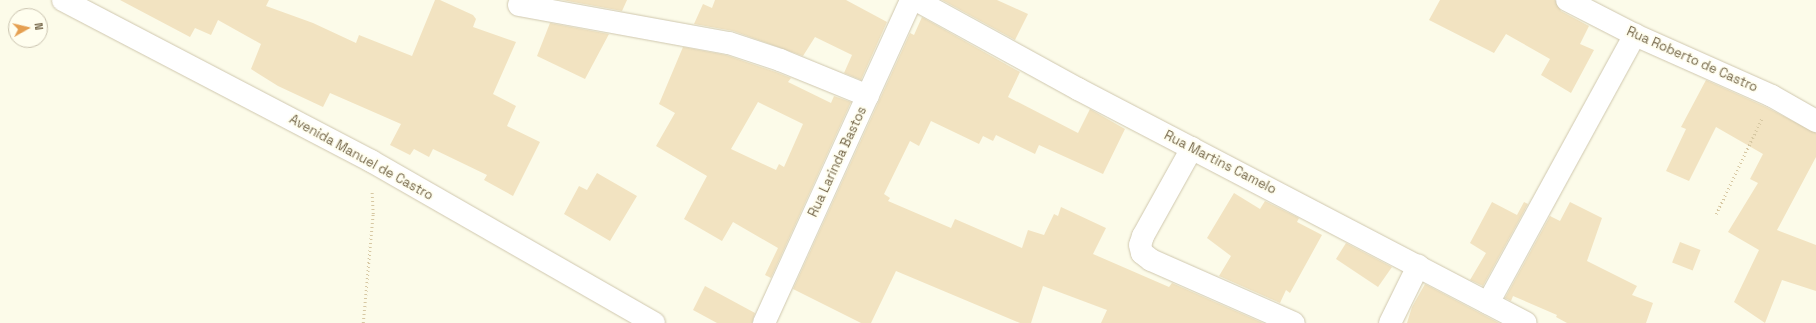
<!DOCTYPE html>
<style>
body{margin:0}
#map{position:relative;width:1816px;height:323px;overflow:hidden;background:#fcfbe9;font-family:"Space Grotesk",sans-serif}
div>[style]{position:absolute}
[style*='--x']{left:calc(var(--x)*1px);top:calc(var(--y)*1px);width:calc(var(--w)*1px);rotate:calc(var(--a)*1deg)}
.building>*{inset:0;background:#f2e3c1;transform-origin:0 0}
.path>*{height:2.5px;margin-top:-1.25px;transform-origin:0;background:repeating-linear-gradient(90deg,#d7c8a3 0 1px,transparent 0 4px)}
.roads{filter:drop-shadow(0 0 1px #cfc7ae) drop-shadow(0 0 1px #cfc7ae)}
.minor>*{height:22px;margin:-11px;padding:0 11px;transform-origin:11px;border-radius:11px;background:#fff}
span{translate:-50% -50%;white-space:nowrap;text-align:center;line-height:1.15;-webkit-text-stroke:3.5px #fffeef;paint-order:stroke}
.street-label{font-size:13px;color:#77694c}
.north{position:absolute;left:8px;top:8px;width:40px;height:40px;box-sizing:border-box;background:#fffeef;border:1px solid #c9c2ae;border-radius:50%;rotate:82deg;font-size:11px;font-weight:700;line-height:16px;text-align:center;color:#77694c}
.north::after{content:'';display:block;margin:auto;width:14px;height:18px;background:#e59f50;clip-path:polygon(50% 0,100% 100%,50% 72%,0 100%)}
</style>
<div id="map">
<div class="building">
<i style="clip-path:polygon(120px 0,269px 0,266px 6px,313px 23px,356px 43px,359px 35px,412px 56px,435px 0,440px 0,473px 15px,476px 19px,473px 27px,516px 42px,493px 94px,516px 106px,507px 126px,540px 142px,513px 196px,484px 180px,487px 175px,433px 149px,429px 157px,414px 149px,410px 155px,390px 145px,401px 124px,330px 93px,323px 107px,278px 86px,251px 69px,261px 44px,218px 20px,211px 35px,195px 28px,190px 37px)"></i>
<i style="clip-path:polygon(562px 0,627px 0,622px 11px)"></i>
<i style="clip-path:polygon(715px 0,846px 0,887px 22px,861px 80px,844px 73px,852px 55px,815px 37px,803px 56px,733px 31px,694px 24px,703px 4px,712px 8px)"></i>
<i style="clip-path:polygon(942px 0,997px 0,1028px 14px,1015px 40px)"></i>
<i style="clip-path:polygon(1440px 0,1555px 0,1561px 11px,1589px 26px,1580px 44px,1594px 50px,1571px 93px,1541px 75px,1550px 59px,1506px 34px,1494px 53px,1429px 20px)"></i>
<i style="clip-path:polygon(922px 17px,1020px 72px,1008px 97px,1078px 133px,1090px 109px,1125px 129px,1103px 174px,1039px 145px,1035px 154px,996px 135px,993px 141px,983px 136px,979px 144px,931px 121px,919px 146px,910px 141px,884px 194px,890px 198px,888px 201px,951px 228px,955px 219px,1022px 248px,1028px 230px,1044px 235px,1054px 214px,1058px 216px,1061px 207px,1106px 228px,1093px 254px,1169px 287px,1172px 283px,1263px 323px,1101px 323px,1107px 310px,1043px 286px,1031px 323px,1020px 323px,896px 271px,871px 323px,861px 323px,793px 289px,910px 33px,914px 35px)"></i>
<i style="clip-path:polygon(550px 23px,609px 34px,585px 79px,537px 56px)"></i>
<i style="clip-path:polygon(evenodd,683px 47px,726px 55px,776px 72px,791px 78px,788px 82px,831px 103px,834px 96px,851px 102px,771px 278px,765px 275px,778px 248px,733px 222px,722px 241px,684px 219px,707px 176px,656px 146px,675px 113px,659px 104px,683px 47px,758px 102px,803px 124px,784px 167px,779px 164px,776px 170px,731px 149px,758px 102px)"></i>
<i style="clip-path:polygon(1706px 80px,1766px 107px,1816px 133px,1816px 157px,1777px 230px,1816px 245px,1816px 291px,1782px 280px,1765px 323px,1734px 302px,1759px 250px,1728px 232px,1758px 183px,1750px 179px,1763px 154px,1716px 127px,1689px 181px,1666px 171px,1686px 129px,1681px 127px)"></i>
<i style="clip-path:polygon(597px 173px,637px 196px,610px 241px,564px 214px,579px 186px,587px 190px)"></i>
<i style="clip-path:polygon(1234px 193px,1260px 209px,1265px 201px,1299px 218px,1297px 222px,1322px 235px,1290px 293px,1286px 290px,1280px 303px,1219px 276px,1231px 256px,1207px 238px)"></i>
<i style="clip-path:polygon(1492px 202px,1517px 215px,1524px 202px,1528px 204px,1483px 286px,1470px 280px,1486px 253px,1470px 243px)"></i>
<i style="clip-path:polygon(1570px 202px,1602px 218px,1587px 261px,1637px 286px,1632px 295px,1653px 303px,1646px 323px,1567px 323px,1556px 317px,1557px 315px,1513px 296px,1511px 301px,1505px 298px,1550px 216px,1560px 221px)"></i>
<i style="left:1680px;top:242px;width:22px;height:22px;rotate:21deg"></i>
<i style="clip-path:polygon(1346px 243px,1392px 267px,1378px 287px,1336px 259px)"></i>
<i style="clip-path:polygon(1425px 284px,1499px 323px,1407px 323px,1412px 307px)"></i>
<i style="clip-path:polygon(705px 286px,755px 313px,752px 323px,717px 323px,693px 310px)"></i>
</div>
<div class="path">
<i style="--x:1716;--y:214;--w:106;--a:-64.4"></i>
<i style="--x:363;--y:323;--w:109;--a:-84.8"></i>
<i style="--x:373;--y:214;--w:22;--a:-93"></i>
</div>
<div class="roads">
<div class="minor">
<i style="--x:63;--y:0;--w:348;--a:27.6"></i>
<i style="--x:371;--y:161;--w:326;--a:29.8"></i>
<i style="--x:916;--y:0;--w:185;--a:28.8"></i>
<i style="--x:1078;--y:89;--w:505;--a:27.58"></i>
<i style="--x:1567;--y:0;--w:76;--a:27.2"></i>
<i style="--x:1635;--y:35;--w:150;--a:24"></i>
<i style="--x:1772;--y:96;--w:51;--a:29.6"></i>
<i style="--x:519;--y:5;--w:213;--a:10.3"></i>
<i style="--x:729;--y:43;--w:54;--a:18.4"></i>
<i style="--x:780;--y:60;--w:95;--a:22.2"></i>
<i style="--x:1192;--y:148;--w:101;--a:119.1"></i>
<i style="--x:1143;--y:236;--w:9;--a:108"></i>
<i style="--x:1140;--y:245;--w:8;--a:76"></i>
<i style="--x:1142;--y:253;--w:11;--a:38"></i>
<i style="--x:1151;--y:260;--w:156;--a:23.8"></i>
<i style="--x:1488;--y:303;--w:306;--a:-61.3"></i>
<i style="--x:764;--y:323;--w:355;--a:-65.5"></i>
<i style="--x:1390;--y:323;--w:64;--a:-63.8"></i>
</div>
</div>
<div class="street-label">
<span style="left:1692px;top:60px;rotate:24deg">Rua Roberto de Castro</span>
<span style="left:361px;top:158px;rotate:29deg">Avenida Manuel de Castro</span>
<span style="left:838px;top:162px;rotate:-65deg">Rua Larinda Bastos</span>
<span style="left:1220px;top:163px;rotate:27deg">Rua Martins Camelo</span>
</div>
<div class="north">N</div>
</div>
